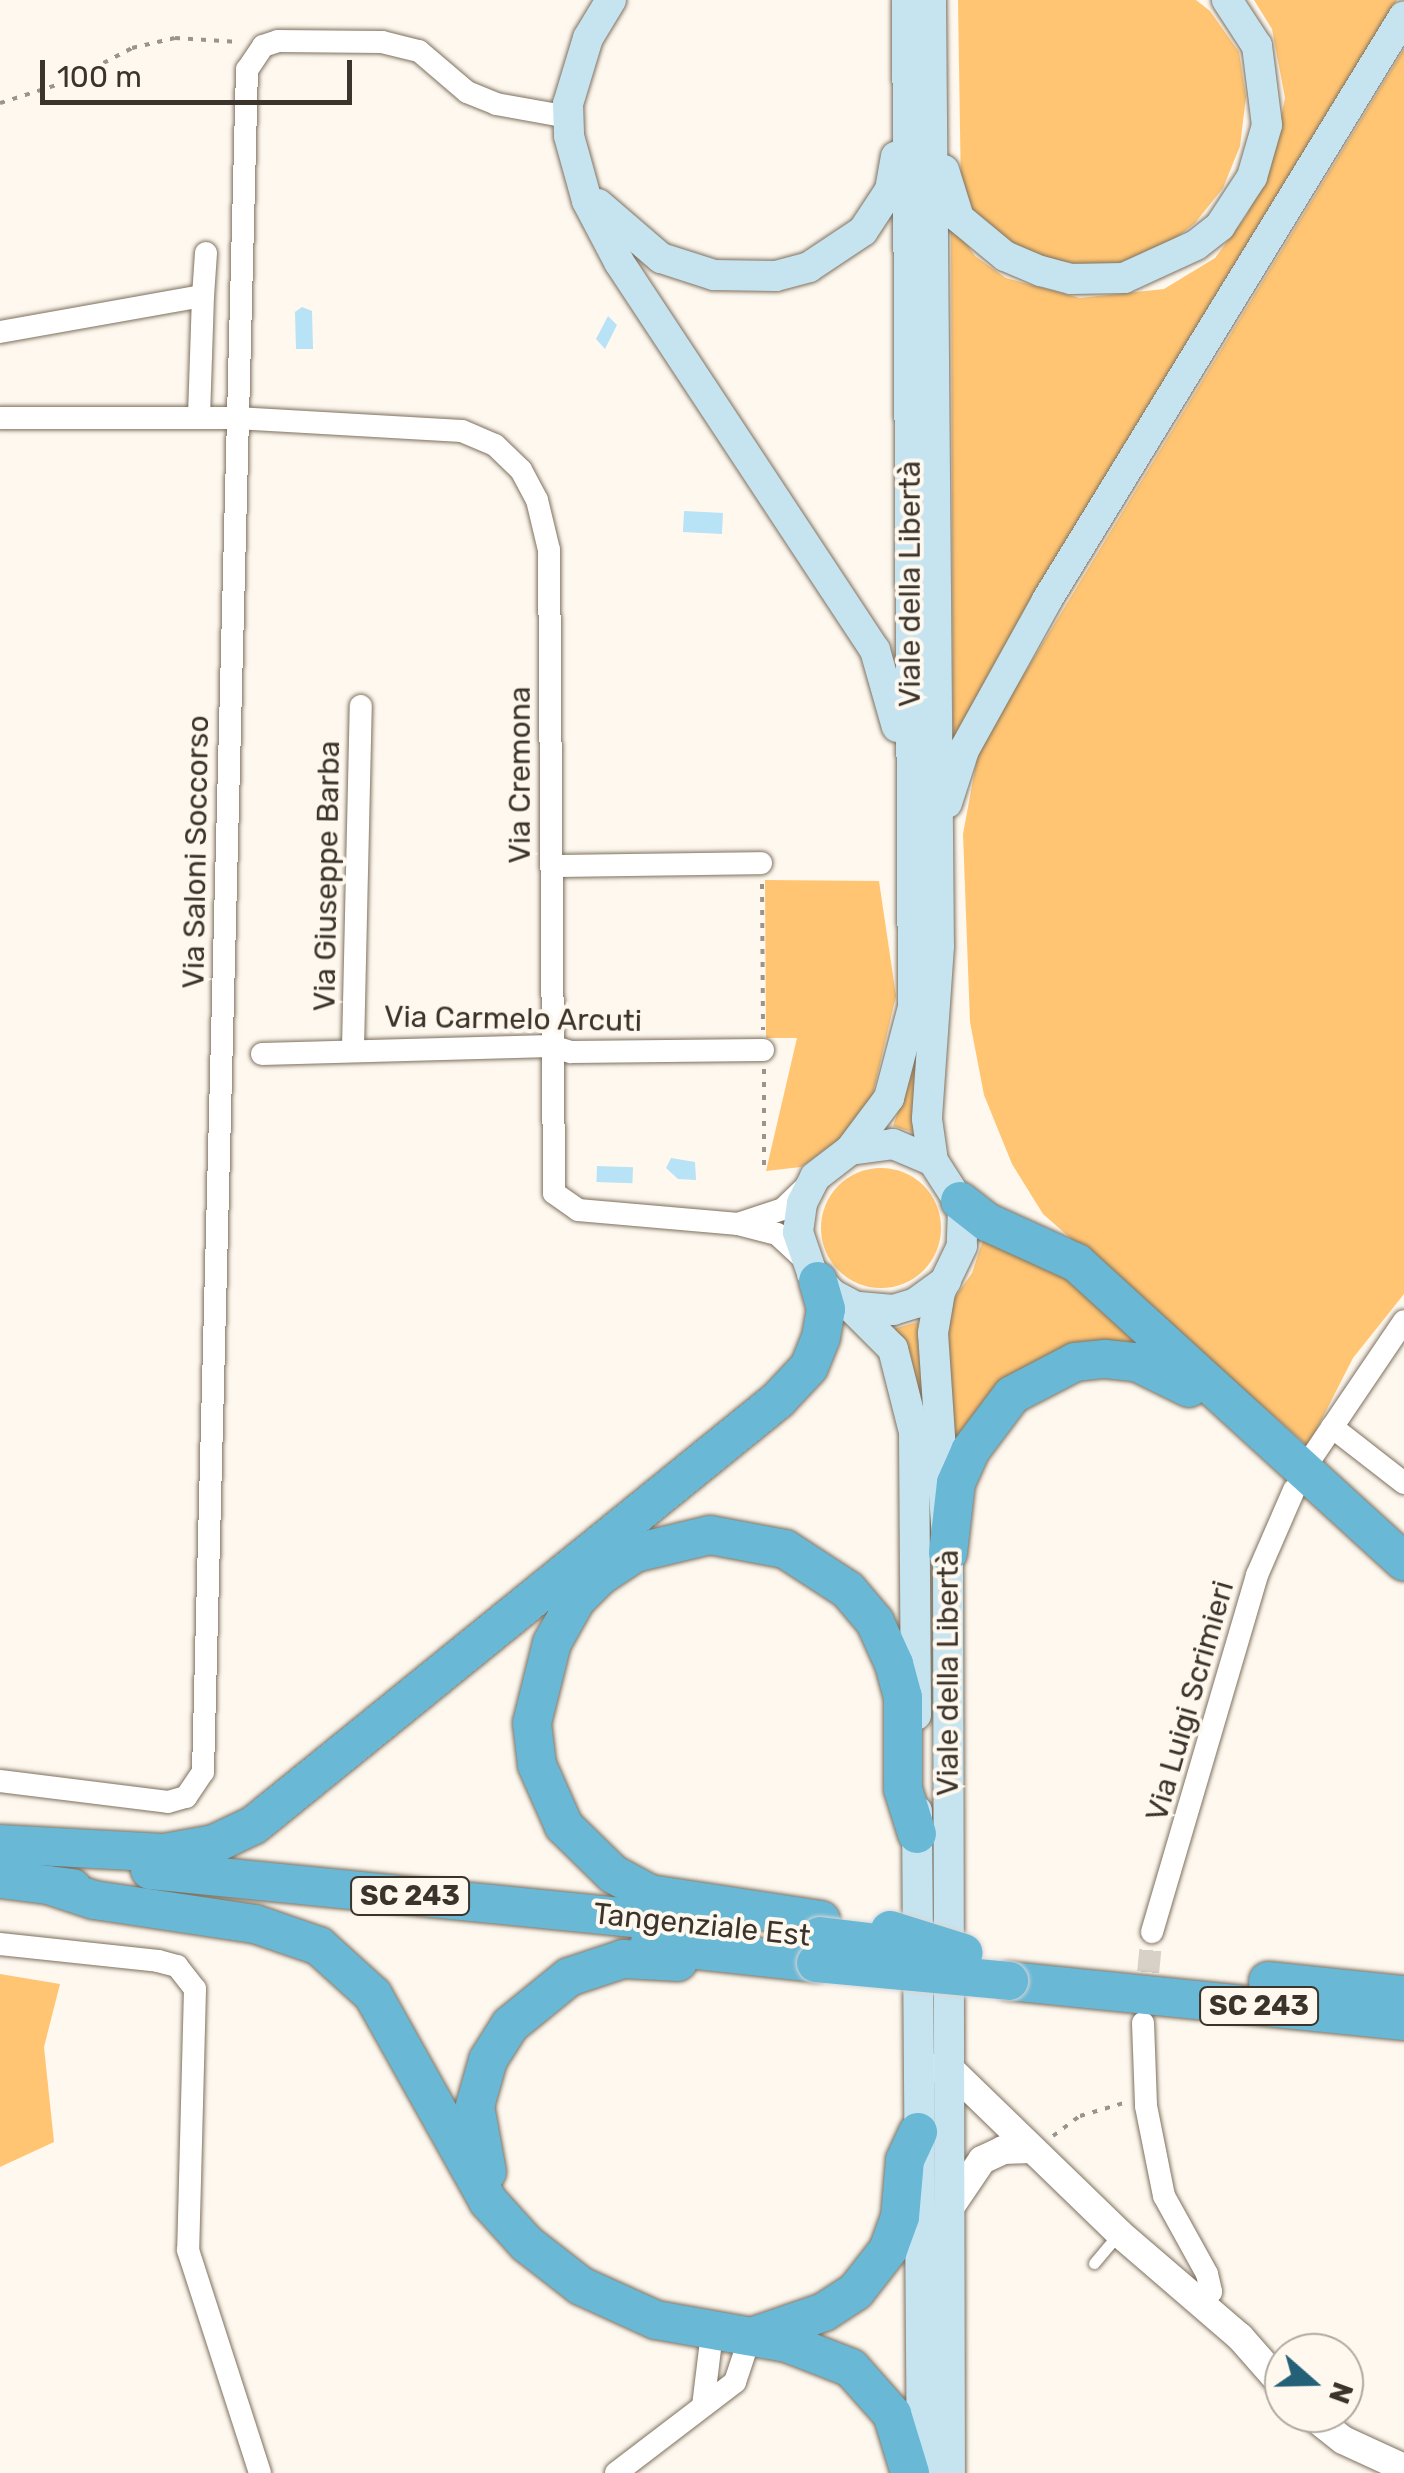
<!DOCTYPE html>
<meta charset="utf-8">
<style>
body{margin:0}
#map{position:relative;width:1404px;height:2473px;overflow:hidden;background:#fef8ef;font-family:Rubik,sans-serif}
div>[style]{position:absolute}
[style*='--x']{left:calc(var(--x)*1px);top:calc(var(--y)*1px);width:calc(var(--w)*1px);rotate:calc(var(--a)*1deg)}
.green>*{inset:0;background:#ffc573}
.round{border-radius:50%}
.water>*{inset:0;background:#b8e2f5;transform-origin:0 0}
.minor-tunnel>*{height:22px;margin-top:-11px;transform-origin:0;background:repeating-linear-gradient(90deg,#d7d1c8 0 22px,transparent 0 33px)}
.path>*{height:4px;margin-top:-2px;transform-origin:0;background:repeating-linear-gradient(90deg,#9a948c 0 5px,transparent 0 13px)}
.roads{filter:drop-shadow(0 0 2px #7e705e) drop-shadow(0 0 2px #7e705e)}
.service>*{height:11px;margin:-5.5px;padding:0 5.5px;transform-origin:5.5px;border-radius:5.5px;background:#fff}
.minor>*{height:22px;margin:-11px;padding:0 11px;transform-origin:11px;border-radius:11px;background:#fff}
.tertiary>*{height:28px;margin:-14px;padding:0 14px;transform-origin:14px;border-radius:14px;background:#fff}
.secondary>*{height:30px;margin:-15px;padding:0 15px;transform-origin:15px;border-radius:15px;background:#c6e4f0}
.trunk>*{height:38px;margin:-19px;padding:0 19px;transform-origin:19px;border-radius:19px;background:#68b8d6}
.bridges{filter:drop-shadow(0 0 2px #d8d6d5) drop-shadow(0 0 2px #d8d6d5)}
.trunk-bridge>*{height:38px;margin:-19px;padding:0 19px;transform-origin:19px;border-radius:19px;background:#68b8d6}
span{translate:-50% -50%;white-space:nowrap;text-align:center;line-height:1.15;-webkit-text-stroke:8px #fef8ef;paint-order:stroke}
.shield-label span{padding:2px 8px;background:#fef8ef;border:2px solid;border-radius:8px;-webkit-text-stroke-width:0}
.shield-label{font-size:28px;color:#3a342c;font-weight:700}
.street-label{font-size:30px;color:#3a342c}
.north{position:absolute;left:1264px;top:2333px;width:100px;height:100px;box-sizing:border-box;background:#fef8ef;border:2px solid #b0aaa1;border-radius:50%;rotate:110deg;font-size:28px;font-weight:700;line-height:40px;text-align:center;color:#3a342c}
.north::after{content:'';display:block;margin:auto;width:35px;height:45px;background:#246178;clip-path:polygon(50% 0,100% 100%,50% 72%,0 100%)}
.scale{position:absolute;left:40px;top:60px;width:312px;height:45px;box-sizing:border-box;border:5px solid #3a342c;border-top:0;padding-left:12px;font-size:30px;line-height:35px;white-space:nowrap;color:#3a342c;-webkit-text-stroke:8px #fef8ef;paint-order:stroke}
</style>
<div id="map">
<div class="green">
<i style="clip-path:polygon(958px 0,1196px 0,1210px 11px,1239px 52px,1246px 97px,1240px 146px,1223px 188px,1195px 223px,1169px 244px,1119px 263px,1084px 264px,1042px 260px,1001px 242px,974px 220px,961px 193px)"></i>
<i style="clip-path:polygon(1254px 0,1397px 0,953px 758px,951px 221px,975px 256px,1006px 278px,1080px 298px,1164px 289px,1215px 258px,1246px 216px,1271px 166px,1285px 98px,1272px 29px)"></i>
<i style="clip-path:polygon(1404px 49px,1404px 1294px,1353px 1358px,1308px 1446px,1043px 1214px,1012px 1164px,984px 1095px,970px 1022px,963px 834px,979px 748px)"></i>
<i style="clip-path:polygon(765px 880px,879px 881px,896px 996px,867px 1119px,801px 1167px,766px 1171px,797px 1038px,766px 1038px)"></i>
<i style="clip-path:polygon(917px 1057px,915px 1133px,893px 1126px)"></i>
<i class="round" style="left:821px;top:1168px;width:120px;height:120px"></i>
<i style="clip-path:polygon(985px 1234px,1040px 1258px,1162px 1355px,1099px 1348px,956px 1455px,944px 1313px,972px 1273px)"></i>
<i style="clip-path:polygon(918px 1322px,928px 1398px,931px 1447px,893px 1329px)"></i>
<i style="clip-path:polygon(0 1974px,60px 1984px,44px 2047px,54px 2142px,0 2167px)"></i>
</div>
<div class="water">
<i style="clip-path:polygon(302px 307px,312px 311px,313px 349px,296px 349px,295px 312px)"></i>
<i style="clip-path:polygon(608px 316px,617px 325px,605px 349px,596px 339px)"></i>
<i style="left:723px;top:513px;width:21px;height:39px;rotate:93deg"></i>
<i style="clip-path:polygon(671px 1158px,695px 1162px,696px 1180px,678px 1179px,666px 1168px)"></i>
<i style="left:597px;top:1166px;width:36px;height:16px;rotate:2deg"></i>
</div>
<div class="minor-tunnel">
<i style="--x:1145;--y:2005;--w:73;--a:-84.5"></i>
</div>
<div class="path">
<i style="--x:0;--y:103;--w:72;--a:-17.7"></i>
<i style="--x:69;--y:81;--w:71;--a:-27.6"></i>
<i style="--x:132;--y:48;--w:44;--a:-13.1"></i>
<i style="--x:175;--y:38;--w:64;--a:3.6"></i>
<i style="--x:762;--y:884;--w:146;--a:89.6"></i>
<i style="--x:764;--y:1069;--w:96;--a:90"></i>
<i style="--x:1053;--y:2136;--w:34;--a:-37"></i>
<i style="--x:1080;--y:2116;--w:46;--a:-16.5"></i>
</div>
<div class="roads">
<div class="service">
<i style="--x:1094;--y:2263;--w:39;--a:-50"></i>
</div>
<div class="minor">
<i style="--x:203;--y:296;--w:43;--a:-86"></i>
<i style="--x:0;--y:332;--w:206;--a:-10.1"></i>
<i style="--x:203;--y:296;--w:122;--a:91.9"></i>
<i style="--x:0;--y:418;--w:236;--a:0"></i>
<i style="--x:236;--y:418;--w:226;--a:3.3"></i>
<i style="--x:462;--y:431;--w:36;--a:23"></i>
<i style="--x:495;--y:445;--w:36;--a:44"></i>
<i style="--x:521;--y:470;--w:34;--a:62"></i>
<i style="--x:537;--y:500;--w:51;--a:76.5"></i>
<i style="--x:549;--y:550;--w:643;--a:89.55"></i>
<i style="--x:554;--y:1193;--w:29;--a:35"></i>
<i style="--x:578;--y:1210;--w:161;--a:5"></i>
<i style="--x:551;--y:866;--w:210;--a:-0.8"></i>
<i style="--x:353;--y:1048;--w:342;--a:-88.7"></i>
<i style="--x:262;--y:1054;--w:289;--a:-1.6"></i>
<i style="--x:551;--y:1046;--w:21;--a:17"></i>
<i style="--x:571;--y:1052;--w:192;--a:-0.6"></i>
<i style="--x:805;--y:1260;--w:38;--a:-137"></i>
<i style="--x:777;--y:1234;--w:40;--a:-165.6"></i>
<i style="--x:738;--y:1224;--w:47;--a:-18.4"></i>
<i style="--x:783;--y:1209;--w:35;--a:-44"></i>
<i style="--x:1332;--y:1427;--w:91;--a:37.9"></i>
<i style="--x:1312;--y:1457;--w:164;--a:-55.9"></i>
<i style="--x:0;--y:1781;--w:169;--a:7.1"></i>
<i style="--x:168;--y:1802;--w:19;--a:-16"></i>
<i style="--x:186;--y:1797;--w:30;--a:-56"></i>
<i style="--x:203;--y:1772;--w:1703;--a:-88.52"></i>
<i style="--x:247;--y:70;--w:29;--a:-56"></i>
<i style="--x:263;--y:46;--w:16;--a:-18"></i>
<i style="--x:278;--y:41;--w:104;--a:0.6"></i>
<i style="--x:382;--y:42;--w:38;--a:14"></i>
<i style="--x:419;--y:51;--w:63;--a:40.5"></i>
<i style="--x:467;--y:92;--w:31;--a:22"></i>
<i style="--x:496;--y:104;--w:73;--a:10.2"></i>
<i style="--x:1152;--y:1932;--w:372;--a:-73.6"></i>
<i style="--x:1257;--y:1575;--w:93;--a:-66.5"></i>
<i style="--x:0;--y:1944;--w:159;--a:6.1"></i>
<i style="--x:158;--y:1961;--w:20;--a:15"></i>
<i style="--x:177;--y:1966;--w:29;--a:52"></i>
<i style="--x:195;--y:1989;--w:261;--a:91.5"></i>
<i style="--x:188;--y:2250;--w:234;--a:72.1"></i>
<i style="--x:1143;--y:2023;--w:83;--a:87.9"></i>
<i style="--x:1146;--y:2106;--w:92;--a:78.7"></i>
<i style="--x:1164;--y:2196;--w:89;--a:61.1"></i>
<i style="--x:1207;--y:2274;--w:18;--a:77"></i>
<i style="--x:1211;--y:2292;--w:13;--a:132"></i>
<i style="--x:703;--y:2406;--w:74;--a:-83"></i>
<i style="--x:616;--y:2473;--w:150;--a:-37.4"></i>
<i style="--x:735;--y:2382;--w:47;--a:-71.6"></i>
</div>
<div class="tertiary">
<i style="--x:935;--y:2068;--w:14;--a:0"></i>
<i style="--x:949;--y:2068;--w:237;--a:44.1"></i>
<i style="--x:1119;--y:2233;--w:160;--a:40.7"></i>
<i style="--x:1240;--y:2337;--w:67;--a:48.7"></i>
<i style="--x:949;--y:2209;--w:59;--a:-56"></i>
<i style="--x:982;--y:2160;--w:23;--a:-25"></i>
<i style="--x:1003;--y:2150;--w:28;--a:-2"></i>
<i style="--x:1309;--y:2413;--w:43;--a:38.5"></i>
<i style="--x:1343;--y:2440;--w:67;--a:24.7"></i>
</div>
<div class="secondary">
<i style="--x:611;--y:0;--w:44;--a:121.2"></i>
<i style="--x:588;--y:38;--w:69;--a:106.9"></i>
<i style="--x:568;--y:104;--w:32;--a:88"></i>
<i style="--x:569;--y:136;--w:67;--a:74.5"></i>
<i style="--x:587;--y:201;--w:69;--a:62.3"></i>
<i style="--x:619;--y:262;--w:465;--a:56.6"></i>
<i style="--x:875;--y:650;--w:80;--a:74.1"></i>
<i style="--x:931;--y:0;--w:946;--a:89.52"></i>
<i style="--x:939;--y:946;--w:173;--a:94"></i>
<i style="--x:927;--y:1119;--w:42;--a:81.9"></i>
<i style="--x:944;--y:170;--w:50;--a:72.6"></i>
<i style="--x:959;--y:218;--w:60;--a:39.6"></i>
<i style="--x:1005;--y:256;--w:39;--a:23"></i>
<i style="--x:1041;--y:271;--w:31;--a:15"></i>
<i style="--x:1071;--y:279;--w:53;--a:-1.1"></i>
<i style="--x:1124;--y:278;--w:79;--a:-24.6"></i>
<i style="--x:1196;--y:245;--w:31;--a:-38"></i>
<i style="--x:1220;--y:226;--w:59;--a:-56.9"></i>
<i style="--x:1252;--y:177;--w:54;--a:-73.9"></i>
<i style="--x:1267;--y:125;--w:80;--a:-97.2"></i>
<i style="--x:1257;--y:46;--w:55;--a:-123.1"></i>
<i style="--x:598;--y:204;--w:83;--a:40.6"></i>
<i style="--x:661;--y:258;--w:56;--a:17.8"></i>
<i style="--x:714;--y:275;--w:62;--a:0.9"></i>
<i style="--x:776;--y:276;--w:34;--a:-15"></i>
<i style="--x:809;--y:267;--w:65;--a:-33.7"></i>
<i style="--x:863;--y:231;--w:49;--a:-56.6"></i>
<i style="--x:890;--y:190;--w:34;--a:-80"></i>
<i style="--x:947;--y:803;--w:56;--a:-72.2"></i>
<i style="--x:964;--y:750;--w:171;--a:-61"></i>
<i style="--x:1047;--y:600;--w:684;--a:-58.56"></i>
<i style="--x:850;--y:1150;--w:65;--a:-53.1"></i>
<i style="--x:889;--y:1098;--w:94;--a:-75.2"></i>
<i style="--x:913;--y:1007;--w:1007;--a:-90.34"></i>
<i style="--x:946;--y:1281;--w:37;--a:144"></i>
<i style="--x:916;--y:1303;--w:24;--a:163"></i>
<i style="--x:893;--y:1310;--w:37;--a:-175"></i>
<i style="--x:856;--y:1307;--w:27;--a:-152"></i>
<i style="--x:832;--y:1294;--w:29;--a:-134"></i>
<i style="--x:812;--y:1273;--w:43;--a:-108.9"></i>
<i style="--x:798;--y:1232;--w:29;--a:-82"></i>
<i style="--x:802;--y:1203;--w:29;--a:-63"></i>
<i style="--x:815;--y:1177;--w:44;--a:-37.6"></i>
<i style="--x:850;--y:1150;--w:43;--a:-7.9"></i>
<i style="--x:893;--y:1144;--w:43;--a:23"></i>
<i style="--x:933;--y:1161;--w:56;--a:57.4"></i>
<i style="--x:963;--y:1208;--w:38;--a:92"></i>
<i style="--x:962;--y:1246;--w:51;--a:115.6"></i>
<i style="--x:940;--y:1292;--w:42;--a:99.7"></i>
<i style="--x:933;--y:1333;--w:221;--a:86.1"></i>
<i style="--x:948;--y:1553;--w:920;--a:89.88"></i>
<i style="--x:851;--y:1307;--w:59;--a:45"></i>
<i style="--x:893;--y:1349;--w:86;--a:75.8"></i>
<i style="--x:914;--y:1432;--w:283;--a:89.6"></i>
<i style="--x:917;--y:1811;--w:662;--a:89.57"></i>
</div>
<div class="trunk">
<i style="--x:960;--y:1201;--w:34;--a:38"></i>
<i style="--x:987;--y:1222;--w:99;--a:24.5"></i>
<i style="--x:1077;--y:1263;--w:443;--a:42.4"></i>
<i style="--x:948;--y:1553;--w:70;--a:-83.5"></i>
<i style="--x:956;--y:1483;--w:35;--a:-66"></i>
<i style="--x:970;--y:1451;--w:70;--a:-53.1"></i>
<i style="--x:1012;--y:1395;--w:71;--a:-27.6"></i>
<i style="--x:1075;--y:1362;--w:30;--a:-6"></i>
<i style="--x:1105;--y:1359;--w:31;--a:6"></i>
<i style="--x:1136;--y:1362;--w:59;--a:26.1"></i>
<i style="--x:0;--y:1844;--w:164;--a:3.1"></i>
<i style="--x:164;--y:1853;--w:51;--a:-10.2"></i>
<i style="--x:214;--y:1844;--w:44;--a:-25.4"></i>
<i style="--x:254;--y:1825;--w:675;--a:-39.04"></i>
<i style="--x:778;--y:1400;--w:45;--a:-46.8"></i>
<i style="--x:809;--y:1367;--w:32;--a:-68"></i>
<i style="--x:821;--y:1337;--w:28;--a:-80"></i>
<i style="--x:826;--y:1309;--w:29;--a:-106"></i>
<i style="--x:150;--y:1870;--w:546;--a:5.68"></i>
<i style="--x:0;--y:1879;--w:73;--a:7.1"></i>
<i style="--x:48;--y:1885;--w:48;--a:18.1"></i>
<i style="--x:94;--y:1900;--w:163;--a:8.5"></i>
<i style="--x:255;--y:1924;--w:68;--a:19"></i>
<i style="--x:319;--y:1946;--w:73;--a:42.2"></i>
<i style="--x:373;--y:1995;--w:236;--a:60.8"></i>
<i style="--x:488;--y:2201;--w:58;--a:47.8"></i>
<i style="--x:527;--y:2244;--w:68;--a:37.9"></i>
<i style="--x:581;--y:2286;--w:82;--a:24.4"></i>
<i style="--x:656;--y:2320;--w:133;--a:10"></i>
<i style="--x:787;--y:2343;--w:69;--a:21.3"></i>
<i style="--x:851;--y:2368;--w:62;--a:48.3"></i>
<i style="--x:892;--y:2414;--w:62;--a:73"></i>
<i style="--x:821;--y:1920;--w:173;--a:-171.4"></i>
<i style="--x:650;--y:1894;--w:42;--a:-151.6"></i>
<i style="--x:613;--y:1874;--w:69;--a:-135.6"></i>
<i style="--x:564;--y:1826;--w:67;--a:-113.9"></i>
<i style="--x:537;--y:1765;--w:42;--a:-96.8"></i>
<i style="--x:532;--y:1723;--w:82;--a:-76"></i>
<i style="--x:552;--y:1643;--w:49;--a:-60.8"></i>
<i style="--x:576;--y:1600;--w:34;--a:-45"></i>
<i style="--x:600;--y:1576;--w:42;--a:-33.3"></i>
<i style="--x:635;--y:1553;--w:77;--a:-13.5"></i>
<i style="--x:710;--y:1535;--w:76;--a:10.6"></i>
<i style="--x:785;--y:1549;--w:75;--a:33.1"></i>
<i style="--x:848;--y:1590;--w:42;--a:49.8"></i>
<i style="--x:875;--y:1622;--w:46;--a:65.7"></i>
<i style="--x:894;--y:1664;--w:34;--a:75"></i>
<i style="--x:903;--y:1697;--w:92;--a:90"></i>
<i style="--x:903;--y:1789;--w:47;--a:72.7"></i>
<i style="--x:649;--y:1945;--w:168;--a:6.2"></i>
<i style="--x:1009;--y:1981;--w:397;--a:5.8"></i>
<i style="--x:1268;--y:1981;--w:137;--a:5.9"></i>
<i style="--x:487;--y:2172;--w:67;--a:-100.3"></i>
<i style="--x:475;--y:2106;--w:48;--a:-74.2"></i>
<i style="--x:488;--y:2060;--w:41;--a:-57.8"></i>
<i style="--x:510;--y:2025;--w:76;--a:-39.1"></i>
<i style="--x:569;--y:1977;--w:57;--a:-18.4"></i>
<i style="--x:623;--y:1959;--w:55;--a:3.1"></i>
<i style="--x:757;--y:2335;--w:71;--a:-18.9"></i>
<i style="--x:824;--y:2312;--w:38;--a:-33"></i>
<i style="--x:856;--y:2291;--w:52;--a:-52"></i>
<i style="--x:888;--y:2250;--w:35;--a:-70"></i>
<i style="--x:900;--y:2217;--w:57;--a:-85"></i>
<i style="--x:905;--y:2160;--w:31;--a:-65"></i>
</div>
</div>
<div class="bridges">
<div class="trunk-bridge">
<i style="--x:890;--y:1930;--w:77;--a:17.3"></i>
<i style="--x:820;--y:1936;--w:91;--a:7"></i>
<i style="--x:816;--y:1963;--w:194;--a:5.3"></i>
</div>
</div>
<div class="shield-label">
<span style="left:410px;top:1896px">SC 243</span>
<span style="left:1259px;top:2006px">SC 243</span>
</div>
<div class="street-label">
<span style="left:910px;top:584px;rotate:-90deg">Viale della Libertà</span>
<span style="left:520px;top:775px;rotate:-90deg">Via Cremona</span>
<span style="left:196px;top:852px;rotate:-89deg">Via Saloni Soccorso</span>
<span style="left:327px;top:876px;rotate:-89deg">Via Giuseppe Barba</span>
<span style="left:513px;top:1019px;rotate:1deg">Via Carmelo Arcuti</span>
<span style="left:948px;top:1673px;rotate:-90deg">Viale della Libertà</span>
<span style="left:1190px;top:1701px;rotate:-74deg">Via Luigi Scrimieri</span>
<span style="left:702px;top:1925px;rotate:6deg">Tangenziale Est</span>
</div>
<div class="north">N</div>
<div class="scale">100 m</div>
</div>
